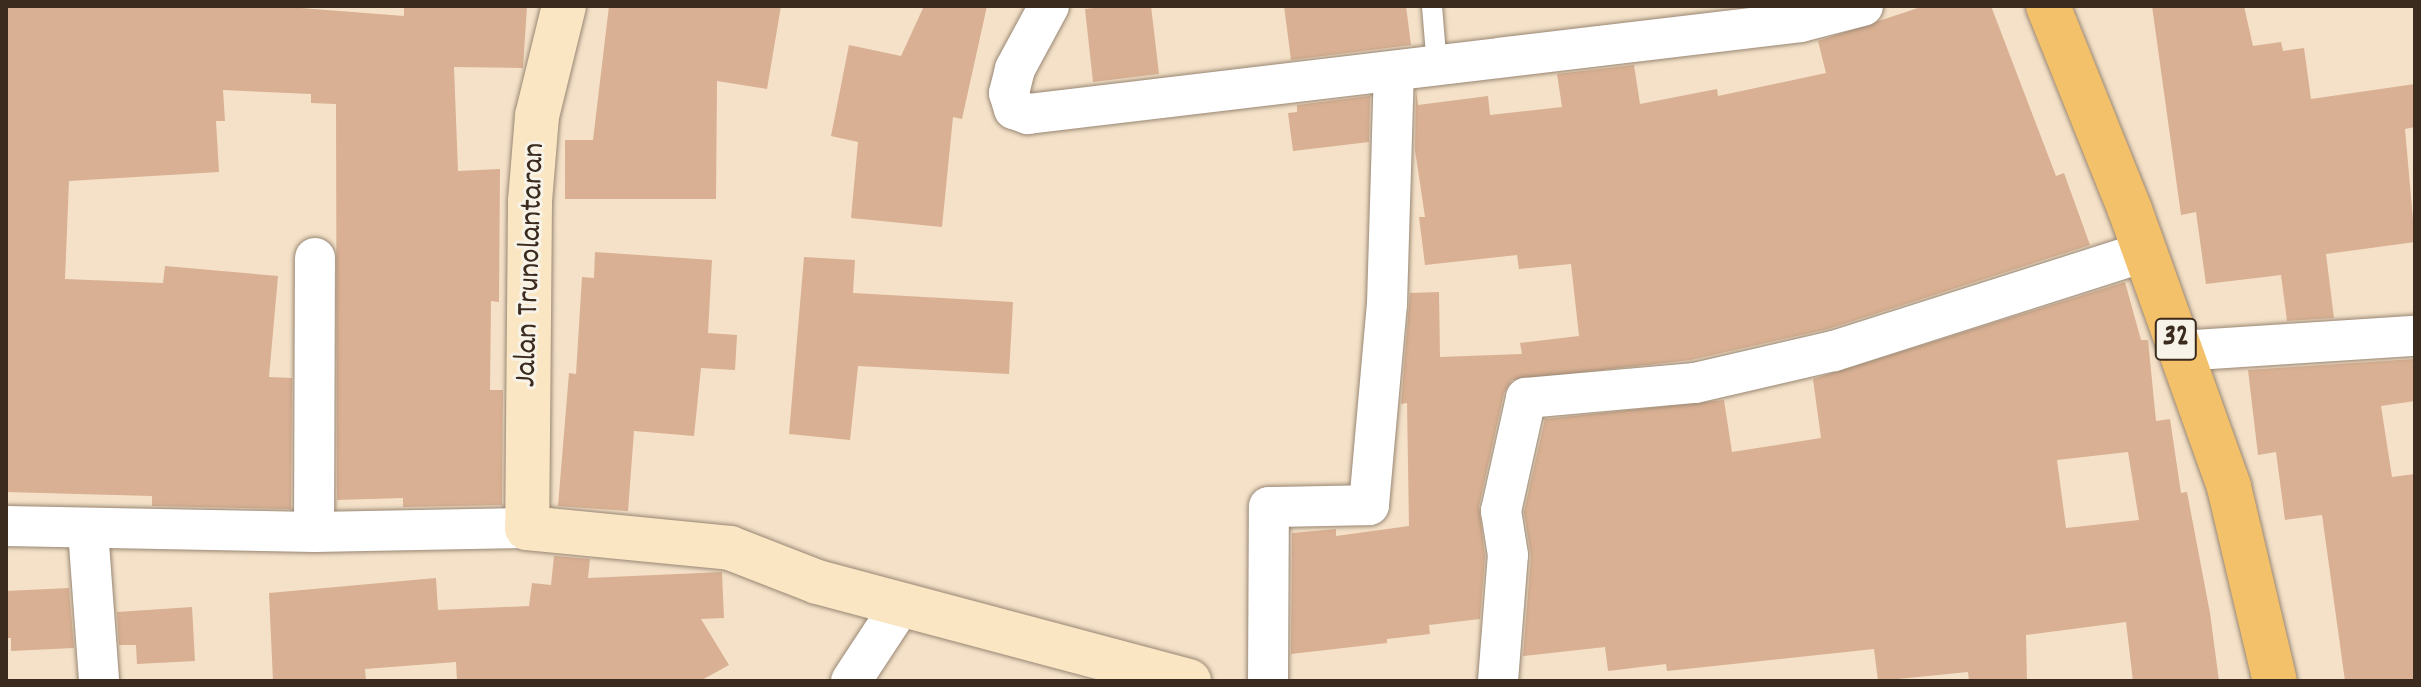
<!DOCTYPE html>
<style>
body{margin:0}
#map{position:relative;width:2421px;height:687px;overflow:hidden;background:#f4e1c8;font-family:Dekko,sans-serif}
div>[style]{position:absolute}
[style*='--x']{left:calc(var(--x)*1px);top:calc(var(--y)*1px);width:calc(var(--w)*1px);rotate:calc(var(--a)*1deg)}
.building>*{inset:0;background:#d9b093}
.roads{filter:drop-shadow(0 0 2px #988673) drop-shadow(0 0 2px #988673)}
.lane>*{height:20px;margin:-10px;padding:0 10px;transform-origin:10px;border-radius:10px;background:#fff}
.street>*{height:40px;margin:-20px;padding:0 20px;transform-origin:20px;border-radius:20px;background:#fff}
.secondary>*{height:44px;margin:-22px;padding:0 22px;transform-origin:22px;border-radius:22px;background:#fbe6c4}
.highway>*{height:44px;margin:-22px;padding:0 22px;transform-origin:22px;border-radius:22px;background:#f4c16b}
span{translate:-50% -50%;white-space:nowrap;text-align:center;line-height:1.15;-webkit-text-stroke:6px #f7f3e8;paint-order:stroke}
.shield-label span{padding:2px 6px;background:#f7f3e8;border:2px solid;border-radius:6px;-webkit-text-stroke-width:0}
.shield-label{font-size:30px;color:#3b2a1e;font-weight:700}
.street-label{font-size:32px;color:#3b2a1e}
.frame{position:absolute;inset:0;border:8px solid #3b2a1e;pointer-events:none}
</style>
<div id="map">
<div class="building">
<i style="clip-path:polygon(6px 6px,275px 6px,404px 16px,404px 6px,527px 6px,523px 68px,454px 67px,458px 171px,500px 169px,499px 302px,491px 301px,490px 390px,503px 390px,502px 505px,403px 507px,403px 498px,337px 500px,336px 104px,311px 103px,311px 94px,223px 90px,225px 121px,216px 121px,219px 172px,69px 181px,65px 279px,163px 283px,165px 266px,278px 276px,269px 377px,292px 378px,291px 509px,152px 506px,152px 496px,6px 492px)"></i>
<i style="clip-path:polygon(609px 6px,781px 6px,767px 89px,717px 81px,716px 199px,565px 199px,565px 140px,593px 140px)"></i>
<i style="clip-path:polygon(924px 6px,987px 6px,962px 119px,953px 117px,942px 227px,851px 218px,858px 142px,831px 136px,849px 45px,901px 56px)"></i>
<i style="clip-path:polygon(1112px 6px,1151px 6px,1159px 74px,1093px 82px,1085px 9px)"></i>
<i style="clip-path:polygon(1284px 6px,1406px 6px,1411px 45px,1291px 60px)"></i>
<i style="clip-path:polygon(1924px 6px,1991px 6px,2056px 176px,2064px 173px,2090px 245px,1828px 329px,1691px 360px,1512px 380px,1504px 393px,1479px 506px,1485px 556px,1480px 619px,1429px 625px,1430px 634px,1387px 639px,1387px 643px,1291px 654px,1292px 533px,1336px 529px,1336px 536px,1409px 526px,1407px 403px,1401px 404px,1410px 293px,1439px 292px,1440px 357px,1522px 354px,1520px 343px,1579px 336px,1571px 264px,1519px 269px,1517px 255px,1425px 265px,1419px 217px,1425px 217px,1415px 150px,1416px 91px,1418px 105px,1488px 96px,1490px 115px,1562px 107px,1557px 74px,1634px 65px,1640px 104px,1717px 89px,1718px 96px,1826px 73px,1818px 41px)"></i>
<i style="clip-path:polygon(2152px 6px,2244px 6px,2253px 46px,2281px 42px,2283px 51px,2304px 48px,2311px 99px,2415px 84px,2415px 127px,2405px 129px,2415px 242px,2326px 254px,2334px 318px,2287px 321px,2281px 275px,2206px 284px,2196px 212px,2181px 215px)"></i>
<i style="clip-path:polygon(1370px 96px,1369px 142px,1293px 151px,1288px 113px,1297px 112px,1297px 105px)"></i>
<i style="clip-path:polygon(595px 252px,712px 260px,708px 333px,737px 335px,735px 370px,701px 368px,694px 436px,634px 431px,628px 511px,558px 506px,569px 373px,576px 374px,582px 277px,594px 278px)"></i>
<i style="clip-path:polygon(804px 257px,855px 260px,853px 293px,1013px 302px,1009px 374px,858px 366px,850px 440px,789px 434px)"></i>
<i style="clip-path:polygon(evenodd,2125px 282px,2141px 340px,2148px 340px,2156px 421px,2170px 419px,2181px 493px,2187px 492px,2210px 613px,2219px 681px,2133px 681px,2126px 622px,2026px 635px,2027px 681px,1969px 681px,1968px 672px,1878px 681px,1874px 649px,1667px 671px,1666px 664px,1608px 671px,1605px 647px,1523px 656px,1531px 556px,1524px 512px,1545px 419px,1724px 400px,1732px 452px,1821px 438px,1813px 379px,2125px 282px,2128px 452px,2139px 520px,2066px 528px,2057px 460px,2128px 452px)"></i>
<i style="clip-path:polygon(2415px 359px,2415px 401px,2381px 406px,2392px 477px,2415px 474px,2415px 681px,2345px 681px,2322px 515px,2285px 520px,2276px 452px,2258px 455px,2248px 370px)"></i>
<i style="clip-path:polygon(554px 556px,590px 559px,588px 578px,722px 572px,724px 618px,701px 619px,729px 665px,700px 681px,457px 681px,456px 662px,365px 669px,366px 681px,273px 681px,269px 593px,436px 578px,438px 610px,529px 606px,532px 583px,551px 585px)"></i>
<i style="clip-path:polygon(69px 588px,74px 648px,11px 651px,11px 638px,6px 638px,6px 591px)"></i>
<i style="clip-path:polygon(192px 607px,195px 661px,137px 664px,136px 645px,119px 645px,117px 612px)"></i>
</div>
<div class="roads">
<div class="lane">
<i style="--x:1432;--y:6;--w:61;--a:85.3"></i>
</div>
<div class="street">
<i style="--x:1049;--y:6;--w:72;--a:118.4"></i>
<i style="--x:1015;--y:69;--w:25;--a:104"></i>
<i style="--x:1009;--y:93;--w:17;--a:73"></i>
<i style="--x:1014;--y:109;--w:15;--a:20"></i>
<i style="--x:1028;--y:114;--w:778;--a:-6.79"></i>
<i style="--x:1801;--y:22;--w:64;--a:-14.5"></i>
<i style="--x:2180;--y:351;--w:235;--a:-3.7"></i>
<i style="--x:6;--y:526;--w:308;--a:1.1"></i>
<i style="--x:314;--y:532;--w:213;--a:-1.1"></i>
<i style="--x:88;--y:530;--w:151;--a:85.8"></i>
<i style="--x:314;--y:532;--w:274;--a:-89.8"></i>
<i style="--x:851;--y:681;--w:91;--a:-56.7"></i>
<i style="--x:1268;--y:681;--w:174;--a:-89.7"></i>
<i style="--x:1269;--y:507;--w:100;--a:-1.1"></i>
<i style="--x:1369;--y:505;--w:202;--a:-84.9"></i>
<i style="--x:1387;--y:304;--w:231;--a:-88.3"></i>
<i style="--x:1498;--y:681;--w:126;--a:-85.5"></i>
<i style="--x:1508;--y:555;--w:45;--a:-99"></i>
<i style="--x:1501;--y:511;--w:116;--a:-77.5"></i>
<i style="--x:1526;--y:398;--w:170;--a:-5.1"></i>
<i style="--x:1695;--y:383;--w:143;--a:-13"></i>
<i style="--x:1834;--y:351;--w:326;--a:-17.7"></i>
</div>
<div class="secondary">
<i style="--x:564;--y:6;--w:113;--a:103.8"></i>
<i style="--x:537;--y:116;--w:86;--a:94.7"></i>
<i style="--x:530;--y:202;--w:326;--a:90.5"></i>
<i style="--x:527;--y:528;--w:204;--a:5.6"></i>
<i style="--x:730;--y:548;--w:93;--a:21.3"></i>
<i style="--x:817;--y:582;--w:385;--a:14.9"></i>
</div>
<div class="highway">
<i style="--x:2048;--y:6;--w:220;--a:68.1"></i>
<i style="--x:2130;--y:210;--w:294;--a:70.3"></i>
<i style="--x:2229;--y:487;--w:199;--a:76.7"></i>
</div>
</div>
<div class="shield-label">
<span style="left:2176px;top:339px">32</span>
</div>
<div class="street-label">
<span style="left:532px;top:265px;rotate:-88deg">Jalan Trunolantaran</span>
</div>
<div class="frame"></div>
</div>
